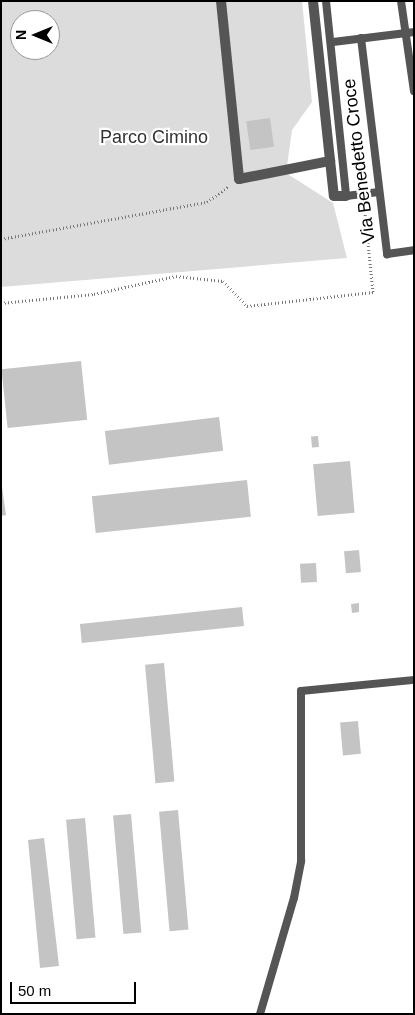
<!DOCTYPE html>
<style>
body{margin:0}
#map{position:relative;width:415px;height:1015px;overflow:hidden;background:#fff;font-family:Helvetica,sans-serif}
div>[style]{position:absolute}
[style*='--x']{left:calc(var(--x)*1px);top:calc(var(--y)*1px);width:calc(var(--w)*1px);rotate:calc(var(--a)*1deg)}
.green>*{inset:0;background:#dcdcdc}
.building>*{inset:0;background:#c4c4c4;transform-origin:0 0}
.path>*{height:3px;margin-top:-1.5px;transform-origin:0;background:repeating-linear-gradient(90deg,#777 0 1px,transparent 0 3.5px)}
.service>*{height:8px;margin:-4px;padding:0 4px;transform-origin:4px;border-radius:4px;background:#555}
.minor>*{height:10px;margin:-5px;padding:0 5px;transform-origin:5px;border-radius:5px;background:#555}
span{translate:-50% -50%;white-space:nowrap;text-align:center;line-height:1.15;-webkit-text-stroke:4.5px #fff;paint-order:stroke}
.park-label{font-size:18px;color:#333}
.street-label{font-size:18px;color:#000}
.frame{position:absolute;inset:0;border:2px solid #000;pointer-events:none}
.north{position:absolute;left:10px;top:10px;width:50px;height:50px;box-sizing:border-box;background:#fff;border:1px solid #999;border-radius:50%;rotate:270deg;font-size:14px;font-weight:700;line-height:20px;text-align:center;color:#000}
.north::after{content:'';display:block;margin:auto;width:18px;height:22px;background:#000;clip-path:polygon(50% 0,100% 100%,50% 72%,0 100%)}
.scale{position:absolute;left:10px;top:982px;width:126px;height:22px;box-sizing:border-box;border:2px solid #000;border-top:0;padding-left:6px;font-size:15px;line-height:18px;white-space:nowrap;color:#000;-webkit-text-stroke:4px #fff;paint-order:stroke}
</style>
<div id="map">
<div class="green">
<i style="clip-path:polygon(evenodd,1px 1px,302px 1px,312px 102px,292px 130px,286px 173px,333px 203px,347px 258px,1px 287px,1px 1px,20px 20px,50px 20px,50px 50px,20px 50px,20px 20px)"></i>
</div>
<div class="building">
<i style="left:270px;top:118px;width:29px;height:24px;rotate:82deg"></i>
<i style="left:81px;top:361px;width:59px;height:80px;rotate:84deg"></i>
<i style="left:219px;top:417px;width:34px;height:115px;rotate:83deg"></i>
<i style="left:318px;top:436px;width:11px;height:7px;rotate:85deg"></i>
<i style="left:350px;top:461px;width:52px;height:37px;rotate:85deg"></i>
<i style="clip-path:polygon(1px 480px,6px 515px,1px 516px)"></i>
<i style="left:247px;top:480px;width:37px;height:156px;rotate:84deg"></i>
<i style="left:359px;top:550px;width:22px;height:15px;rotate:85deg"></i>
<i style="left:316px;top:563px;width:19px;height:16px;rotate:87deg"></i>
<i style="clip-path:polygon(359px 603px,359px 612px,352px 613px,351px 604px)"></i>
<i style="left:242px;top:607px;width:19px;height:163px;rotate:84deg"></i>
<i style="left:164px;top:663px;width:119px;height:19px;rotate:85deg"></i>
<i style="left:358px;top:721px;width:33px;height:18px;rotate:85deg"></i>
<i style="left:178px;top:810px;width:120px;height:19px;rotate:85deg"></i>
<i style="left:131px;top:814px;width:119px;height:18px;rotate:85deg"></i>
<i style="left:85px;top:818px;width:120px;height:19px;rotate:85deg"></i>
<i style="clip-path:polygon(44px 838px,59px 966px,40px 968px,28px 840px)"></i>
</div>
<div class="path">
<i style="--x:1;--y:239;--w:209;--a:-10.2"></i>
<i style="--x:207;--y:202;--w:27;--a:-36"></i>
<i style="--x:1;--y:303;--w:93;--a:-5.5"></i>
<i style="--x:94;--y:294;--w:84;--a:-12.4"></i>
<i style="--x:176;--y:276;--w:47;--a:6.1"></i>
<i style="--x:223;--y:281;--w:35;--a:46"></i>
<i style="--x:247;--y:306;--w:127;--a:-6.3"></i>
<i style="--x:373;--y:292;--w:88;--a:-95.8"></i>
</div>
<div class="service">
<i style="--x:326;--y:1;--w:196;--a:84.1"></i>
<i style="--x:346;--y:196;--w:33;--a:-7"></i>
<i style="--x:401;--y:1;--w:91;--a:81.8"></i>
<i style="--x:361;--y:38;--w:218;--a:83.1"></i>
<i style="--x:387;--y:254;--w:27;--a:-8"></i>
<i style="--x:333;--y:42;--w:82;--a:-7"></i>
<i style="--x:260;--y:1014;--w:121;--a:-73.7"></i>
<i style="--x:294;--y:898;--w:38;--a:-79"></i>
<i style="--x:301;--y:861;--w:170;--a:-90"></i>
<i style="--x:301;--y:691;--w:114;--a:-5.6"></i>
</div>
<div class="minor">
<i style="--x:221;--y:1;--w:179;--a:84.2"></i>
<i style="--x:239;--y:179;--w:93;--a:-11.2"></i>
<i style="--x:313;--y:1;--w:196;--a:83.9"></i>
<i style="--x:334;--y:196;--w:12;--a:0"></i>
</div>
<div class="park-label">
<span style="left:154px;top:137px">Parco Cimino</span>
</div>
<div class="street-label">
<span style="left:359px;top:161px;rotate:-97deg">Via Benedetto Croce</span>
</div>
<div class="frame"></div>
<div class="north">N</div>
<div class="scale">50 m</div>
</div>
